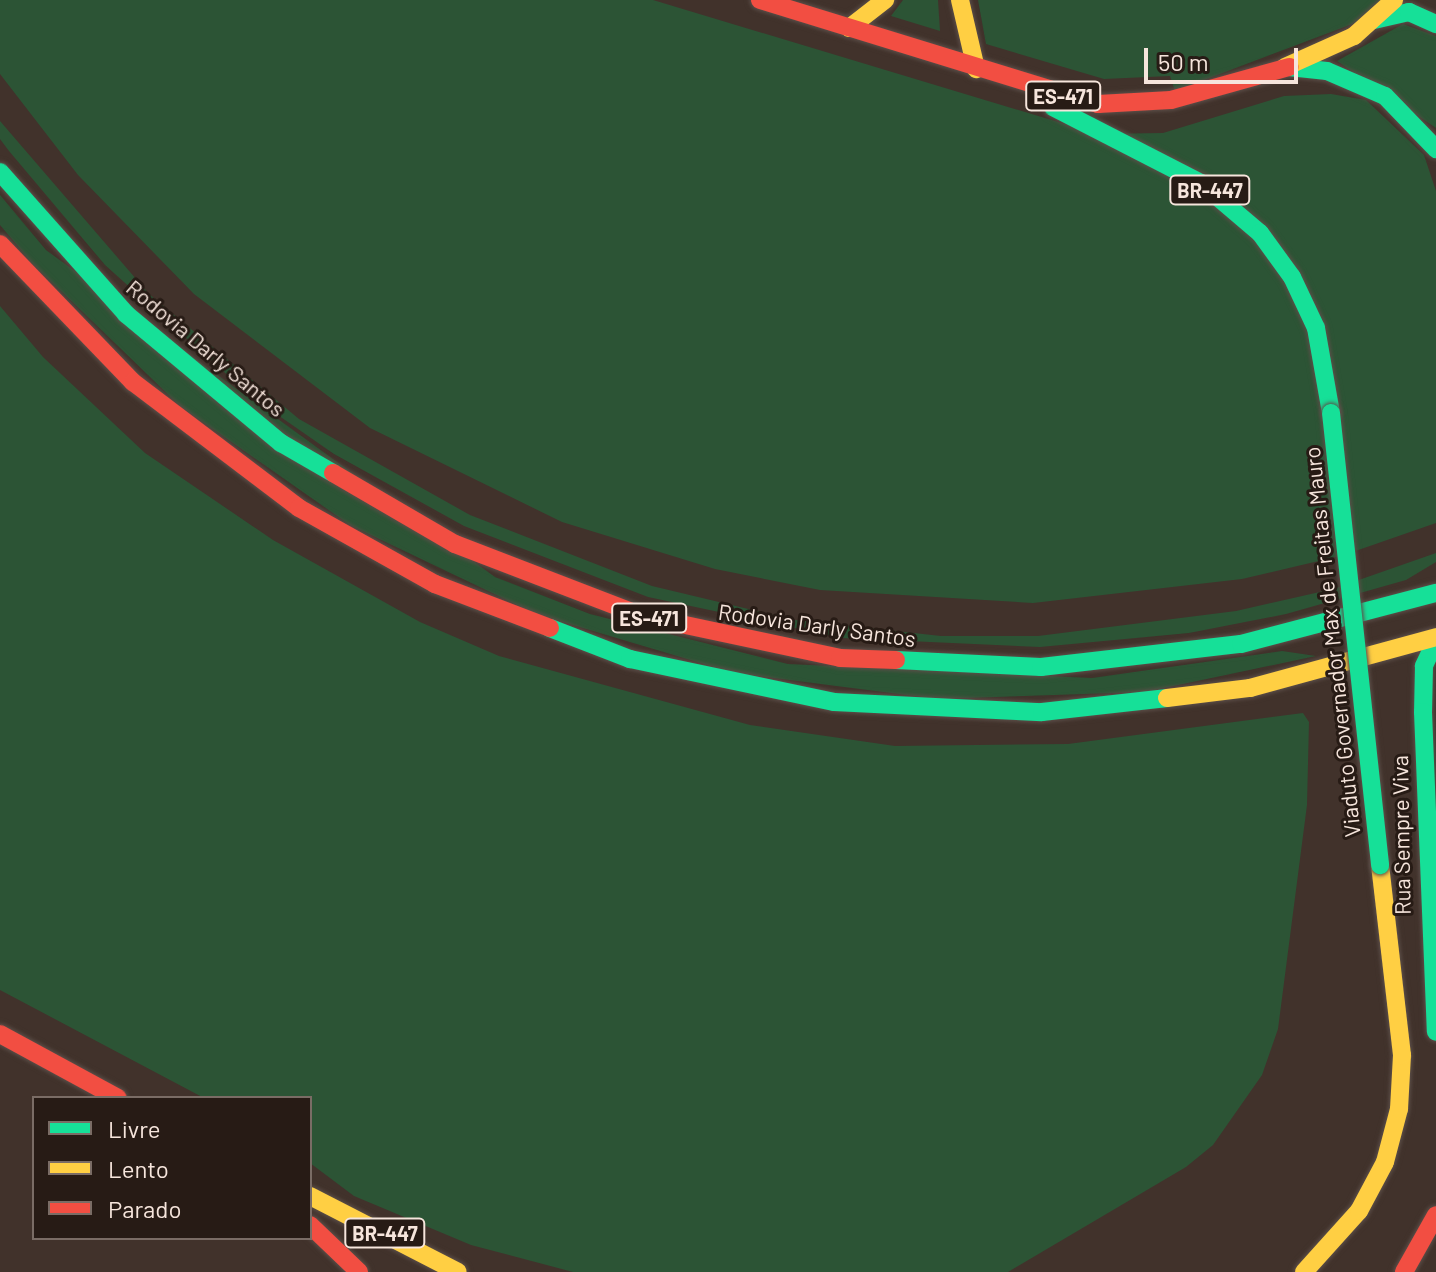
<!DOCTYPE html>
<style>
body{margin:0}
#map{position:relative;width:1436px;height:1272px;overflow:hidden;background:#41322b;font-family:Barlow,sans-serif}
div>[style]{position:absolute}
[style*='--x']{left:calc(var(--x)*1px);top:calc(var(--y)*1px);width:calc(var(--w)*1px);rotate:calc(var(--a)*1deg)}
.green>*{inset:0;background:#2c5435}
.roads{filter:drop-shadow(0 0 2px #5c4f49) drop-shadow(0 0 2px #5c4f49)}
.fast>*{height:18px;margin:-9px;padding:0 9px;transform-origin:9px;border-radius:9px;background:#16e098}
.slow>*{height:18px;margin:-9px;padding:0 9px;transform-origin:9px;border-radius:9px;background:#ffcf43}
.jam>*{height:18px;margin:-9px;padding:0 9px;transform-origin:9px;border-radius:9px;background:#f24e42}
.bridges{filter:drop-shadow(0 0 2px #5c4f49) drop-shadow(0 0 2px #5c4f49)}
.fast-bridge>*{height:18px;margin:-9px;padding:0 9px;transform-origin:9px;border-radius:9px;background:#16e098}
span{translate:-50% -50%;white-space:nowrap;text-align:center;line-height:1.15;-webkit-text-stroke:6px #271b15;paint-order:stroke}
.shield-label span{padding:2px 6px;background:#271b15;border:2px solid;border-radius:6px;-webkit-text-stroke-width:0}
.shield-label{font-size:20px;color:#f6e5dc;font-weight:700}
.street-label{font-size:22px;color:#f6e5dc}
.legend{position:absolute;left:32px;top:1096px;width:280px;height:144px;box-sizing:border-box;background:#271b15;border:2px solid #7a6c65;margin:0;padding:10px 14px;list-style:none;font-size:24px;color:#f6e5dc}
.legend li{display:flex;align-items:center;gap:16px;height:40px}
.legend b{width:40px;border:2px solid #7a6c65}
.scale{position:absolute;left:1144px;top:48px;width:154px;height:36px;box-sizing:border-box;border:4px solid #f6e5dc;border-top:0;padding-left:10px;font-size:24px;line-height:28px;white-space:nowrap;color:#f6e5dc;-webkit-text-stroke:6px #271b15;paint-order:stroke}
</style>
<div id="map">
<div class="green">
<i style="clip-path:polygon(0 0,653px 0,1098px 134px,1163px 133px,1284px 96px,1331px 94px,1366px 100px,1424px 155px,1436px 191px,1436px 523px,1344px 555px,1242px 579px,1033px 603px,820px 590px,715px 569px,562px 522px,370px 428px,194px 294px,78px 175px,0 74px)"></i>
<i style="clip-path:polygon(903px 0,938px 0,940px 31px,891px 16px)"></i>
<i style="clip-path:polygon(978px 0,1382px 0,1355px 23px,1175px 91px,1170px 76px,1104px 79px,986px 44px)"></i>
<i style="clip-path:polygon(1403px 24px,1436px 36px,1436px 128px,1337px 61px)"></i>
<i style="clip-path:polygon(0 121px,149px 294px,299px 419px,470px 515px,652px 586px,795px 620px,941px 636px,1038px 636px,1236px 611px,1333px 589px,1436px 553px,1436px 562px,1406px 580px,1286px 614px,1189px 633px,1040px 647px,842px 638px,648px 597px,464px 526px,334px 454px,252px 397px,105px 265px,9px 151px,0 139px)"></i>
<i style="clip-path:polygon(0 195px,46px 250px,495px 577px,590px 614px,788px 664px,1092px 678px,1282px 651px,1316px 656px,1145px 692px,938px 699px,734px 673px,536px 614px,350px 525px,180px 406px,32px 263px,0 225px)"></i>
<i style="clip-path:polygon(0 306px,43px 357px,145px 453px,273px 540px,420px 622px,499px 656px,750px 725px,895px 746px,1068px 744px,1303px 713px,1309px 722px,1307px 805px,1278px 1029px,1262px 1075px,1213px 1145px,1186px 1167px,1008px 1272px,573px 1272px,471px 1245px,354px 1196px,310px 1163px,310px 1098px,204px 1098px,0 990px)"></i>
</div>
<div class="roads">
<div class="fast">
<i style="--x:1374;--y:20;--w:36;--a:-13"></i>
<i style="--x:1409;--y:12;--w:30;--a:24"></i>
<i style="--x:1289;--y:67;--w:38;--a:6"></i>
<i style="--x:1327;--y:71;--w:63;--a:23.3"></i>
<i style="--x:1385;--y:96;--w:74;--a:46.1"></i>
<i style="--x:1053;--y:107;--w:166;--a:27.2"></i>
<i style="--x:1201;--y:183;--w:77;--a:40.3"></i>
<i style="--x:1260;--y:233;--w:54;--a:54"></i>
<i style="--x:1292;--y:277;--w:56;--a:64.8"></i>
<i style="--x:1316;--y:328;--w:86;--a:80"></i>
<i style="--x:0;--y:172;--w:190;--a:48.4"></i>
<i style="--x:126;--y:314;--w:202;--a:39.8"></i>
<i style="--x:281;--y:443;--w:60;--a:30"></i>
<i style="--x:550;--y:628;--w:86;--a:21.2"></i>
<i style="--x:630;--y:659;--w:208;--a:11.9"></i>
<i style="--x:834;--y:702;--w:208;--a:2.8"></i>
<i style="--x:1042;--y:712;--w:126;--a:-6.4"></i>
<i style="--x:1436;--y:640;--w:29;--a:115"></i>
<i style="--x:1424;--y:666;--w:46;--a:91.2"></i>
<i style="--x:1423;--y:712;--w:320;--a:87.7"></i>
<i style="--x:896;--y:660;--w:145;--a:2.8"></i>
<i style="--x:1041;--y:667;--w:201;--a:-6.6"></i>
<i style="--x:1241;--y:644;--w:202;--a:-14.7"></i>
</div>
<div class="slow">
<i style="--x:960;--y:0;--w:71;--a:76.9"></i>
<i style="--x:849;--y:28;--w:46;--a:-37.9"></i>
<i style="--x:1285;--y:67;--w:76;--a:-24.2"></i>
<i style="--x:1354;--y:36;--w:54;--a:-42"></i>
<i style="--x:1167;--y:698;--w:84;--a:-6.9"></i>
<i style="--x:1250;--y:688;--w:193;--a:-15.3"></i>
<i style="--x:310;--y:1196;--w:166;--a:27.2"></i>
<i style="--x:1304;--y:1272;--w:82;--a:-48"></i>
<i style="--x:1359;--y:1211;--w:55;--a:-62"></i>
<i style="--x:1385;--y:1162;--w:55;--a:-75.2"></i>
<i style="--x:1399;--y:1109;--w:54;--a:-86.8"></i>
<i style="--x:1402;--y:1055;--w:191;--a:-96.6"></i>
</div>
<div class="jam">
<i style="--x:760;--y:0;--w:354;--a:17.1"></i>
<i style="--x:1098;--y:104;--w:73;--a:-3.1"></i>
<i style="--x:1171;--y:100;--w:123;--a:-15.6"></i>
<i style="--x:0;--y:244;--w:192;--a:46.1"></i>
<i style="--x:133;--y:382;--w:208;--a:37.2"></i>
<i style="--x:299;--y:508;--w:156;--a:29.2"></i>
<i style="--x:435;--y:584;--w:123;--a:20.9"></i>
<i style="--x:333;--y:473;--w:141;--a:30.2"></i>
<i style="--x:455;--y:544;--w:201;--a:21"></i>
<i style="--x:643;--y:616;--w:201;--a:12"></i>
<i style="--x:840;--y:658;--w:56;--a:2"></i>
<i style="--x:0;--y:1034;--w:134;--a:28.5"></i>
<i style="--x:310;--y:1225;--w:68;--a:43.8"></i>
<i style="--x:1404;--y:1272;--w:65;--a:-60.7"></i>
</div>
</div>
<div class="bridges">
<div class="fast-bridge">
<i style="--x:1331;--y:413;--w:455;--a:83.8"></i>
</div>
</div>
<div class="shield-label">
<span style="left:1063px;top:96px">ES-471</span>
<span style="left:1210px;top:190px">BR-447</span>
<span style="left:649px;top:618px">ES-471</span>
<span style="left:385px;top:1233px">BR-447</span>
</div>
<div class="street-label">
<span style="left:206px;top:348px;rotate:40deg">Rodovia Darly Santos</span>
<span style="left:817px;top:625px;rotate:8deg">Rodovia Darly Santos</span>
<span style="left:1332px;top:642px;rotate:-96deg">Viaduto Governador Max de Freitas Mauro</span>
<span style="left:1401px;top:835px;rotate:-91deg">Rua Sempre Viva</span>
</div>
<ul class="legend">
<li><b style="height:10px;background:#16e098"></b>Livre</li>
<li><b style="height:10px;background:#ffcf43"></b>Lento</li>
<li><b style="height:10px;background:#f24e42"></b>Parado</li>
</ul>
<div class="scale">50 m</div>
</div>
